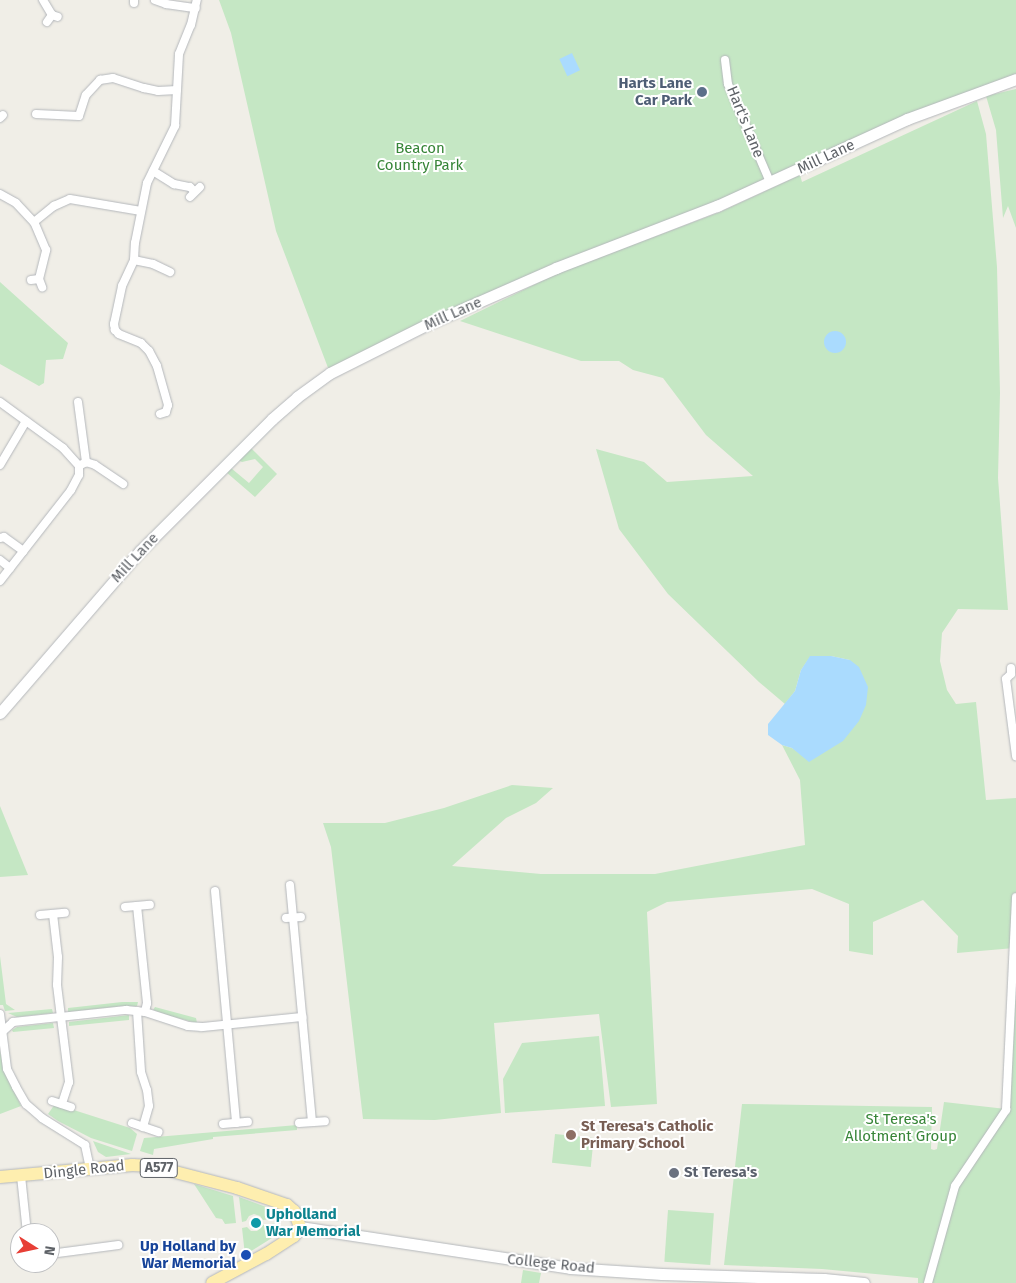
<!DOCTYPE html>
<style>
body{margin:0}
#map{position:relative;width:1016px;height:1283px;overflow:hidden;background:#f0eee7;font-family:"Fira Sans",sans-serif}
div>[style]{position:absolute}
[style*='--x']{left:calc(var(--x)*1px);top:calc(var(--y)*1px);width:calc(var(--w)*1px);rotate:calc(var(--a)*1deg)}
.green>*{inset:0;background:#c5e7c4;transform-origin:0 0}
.water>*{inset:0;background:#aadbfe;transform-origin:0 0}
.round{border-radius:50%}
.roads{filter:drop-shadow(0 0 1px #b4b7bb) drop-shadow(0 0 1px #b4b7bb)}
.street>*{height:8px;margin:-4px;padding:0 4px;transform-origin:4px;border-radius:4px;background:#fff}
.secondary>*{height:11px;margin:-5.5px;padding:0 5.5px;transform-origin:5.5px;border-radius:5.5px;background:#fff}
.primary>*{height:12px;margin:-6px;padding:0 6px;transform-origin:6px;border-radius:6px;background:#feeeaf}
.dots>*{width:14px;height:14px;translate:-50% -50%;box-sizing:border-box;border:2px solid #fff;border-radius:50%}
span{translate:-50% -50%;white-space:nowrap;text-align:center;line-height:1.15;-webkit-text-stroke:4px #fff;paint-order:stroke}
.shield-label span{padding:1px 4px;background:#fff;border:1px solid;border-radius:4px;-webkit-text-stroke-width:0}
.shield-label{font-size:14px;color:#5e6267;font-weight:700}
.service-label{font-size:15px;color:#4e5e75;font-weight:700}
.right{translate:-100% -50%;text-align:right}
.street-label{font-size:15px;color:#5e6267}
.park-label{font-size:15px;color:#378538}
.education-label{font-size:15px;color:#785e54;font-weight:700}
.left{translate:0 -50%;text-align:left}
.worship-label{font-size:15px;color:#5b616d;font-weight:700}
.culture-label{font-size:15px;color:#0d838f;font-weight:700}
.transit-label{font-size:15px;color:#164399;font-weight:700}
.north{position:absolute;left:10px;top:1223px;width:50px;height:50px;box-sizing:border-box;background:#fff;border:1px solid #bfc0c2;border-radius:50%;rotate:100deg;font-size:14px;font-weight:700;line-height:20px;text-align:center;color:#5e6267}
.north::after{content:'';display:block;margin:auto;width:18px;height:22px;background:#e73f36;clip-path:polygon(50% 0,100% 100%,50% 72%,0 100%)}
</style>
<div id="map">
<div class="green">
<i style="clip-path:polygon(219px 0,1016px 0,1016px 81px,876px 134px,556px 268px,330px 373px,276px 231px,231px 33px)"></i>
<i style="clip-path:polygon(1016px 89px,1016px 228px,1008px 206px,1003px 218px,996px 130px,986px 96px)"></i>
<i style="clip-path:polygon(977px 101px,986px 134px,997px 267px,1000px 393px,998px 478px,1008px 610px,958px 609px,942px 633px,940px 661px,947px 690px,956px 704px,976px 702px,986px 800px,1016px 798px,1016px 1283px,918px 1283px,918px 1278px,822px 1269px,724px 1265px,742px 1104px,932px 1107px,931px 1149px,934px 1150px,937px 1149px,944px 1102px,1006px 1109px,1014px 948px,957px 953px,958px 936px,923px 900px,873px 922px,873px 955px,849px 951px,849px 904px,812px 889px,667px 902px,647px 912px,657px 1104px,611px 1107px,599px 1014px,494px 1023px,501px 1113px,435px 1120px,363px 1119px,331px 847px,323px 823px,385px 823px,444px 808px,512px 785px,553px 788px,536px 803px,506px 818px,452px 866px,541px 874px,655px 874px,805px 845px,800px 780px,782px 745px,792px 748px,804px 756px,850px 660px,831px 656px,810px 657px,801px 670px,795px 691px,785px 704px,759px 682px,668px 594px,619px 529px,596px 449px,644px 462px,667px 482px,753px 476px,706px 435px,663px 378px,633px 370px,619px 361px,581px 361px,460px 321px,558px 273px,720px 212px,800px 175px,802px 182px)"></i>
<i style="clip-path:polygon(0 282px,68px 343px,63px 359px,46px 360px,44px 383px,39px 386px,0 364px)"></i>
<i style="clip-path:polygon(251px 448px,277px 474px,255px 497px,226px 472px,231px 468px,249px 483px,263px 467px,255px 459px,242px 462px,238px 460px)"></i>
<i style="clip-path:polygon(0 806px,28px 875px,0 877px)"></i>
<i style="clip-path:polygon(0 956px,6px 1004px,15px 1010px,5px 1011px,3px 1005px,0 1005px)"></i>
<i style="clip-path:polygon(122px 1002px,138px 1002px,137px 1006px,122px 1006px,68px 1012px,68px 1008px)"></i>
<i style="clip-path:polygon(155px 1007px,196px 1018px,197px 1023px,170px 1016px,153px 1010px)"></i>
<i style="clip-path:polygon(52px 1009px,53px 1013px,17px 1017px,8px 1013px)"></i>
<i style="clip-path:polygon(129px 1015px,129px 1020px,69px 1026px,69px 1022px)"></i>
<i style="clip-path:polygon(53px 1023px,54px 1028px,13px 1032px,12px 1030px,17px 1027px)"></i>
<i style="clip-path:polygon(599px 1036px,605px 1106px,505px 1113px,503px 1079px,522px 1043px)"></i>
<i style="clip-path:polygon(0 1051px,4px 1070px,21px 1106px,0 1114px)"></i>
<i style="clip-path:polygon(55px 1104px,130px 1128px,137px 1134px,132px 1151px,91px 1138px,58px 1121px,48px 1114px)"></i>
<i style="clip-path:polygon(297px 1125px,297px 1130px,213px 1137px,213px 1139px,154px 1149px,153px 1155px,140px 1151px,144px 1138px)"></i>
<i style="left:555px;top:1134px;width:39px;height:29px;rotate:6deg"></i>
<i style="clip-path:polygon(93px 1141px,131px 1154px,106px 1157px,98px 1152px)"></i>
<i style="clip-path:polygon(194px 1184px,233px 1196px,236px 1223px,225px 1224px,222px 1219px,216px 1218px)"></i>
<i style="clip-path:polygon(239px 1197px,277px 1211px,280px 1218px,263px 1220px,260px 1216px,254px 1214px,249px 1216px,246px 1221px,242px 1222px)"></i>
<i style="left:668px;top:1210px;width:46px;height:52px;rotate:4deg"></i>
<i style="clip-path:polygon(280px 1223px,272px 1238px,245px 1255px,242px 1228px,247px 1227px,251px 1231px,257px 1231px,263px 1225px)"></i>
<i style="clip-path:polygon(523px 1270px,541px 1273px,539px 1283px,521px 1283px)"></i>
</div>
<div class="water">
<i style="left:572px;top:53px;width:19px;height:14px;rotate:65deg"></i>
<i class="round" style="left:824px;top:331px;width:22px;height:22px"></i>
<i style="clip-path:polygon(810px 656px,831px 656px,850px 660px,859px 667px,868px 687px,866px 705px,859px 721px,843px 741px,809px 762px,792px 748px,782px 745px,768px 735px,768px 724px,795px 691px,801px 670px)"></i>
</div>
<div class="roads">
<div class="street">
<i style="--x:43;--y:0;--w:17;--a:59"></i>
<i style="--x:155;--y:0;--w:12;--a:20"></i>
<i style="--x:166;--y:4;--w:30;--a:8"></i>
<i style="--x:134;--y:3;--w:3;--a:-90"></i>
<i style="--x:47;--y:22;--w:9;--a:-54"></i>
<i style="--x:52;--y:15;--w:6;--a:18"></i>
<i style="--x:725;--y:60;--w:24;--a:83"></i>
<i style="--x:728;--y:84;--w:107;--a:66.8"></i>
<i style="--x:36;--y:114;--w:43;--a:2.7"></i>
<i style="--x:79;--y:116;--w:22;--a:-72"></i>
<i style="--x:86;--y:95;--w:21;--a:-47"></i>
<i style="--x:100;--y:80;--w:13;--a:-9"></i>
<i style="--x:113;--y:78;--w:33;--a:18"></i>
<i style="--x:144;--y:88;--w:14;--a:12"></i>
<i style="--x:158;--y:91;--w:19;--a:-3"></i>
<i style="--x:0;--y:118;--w:4;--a:-45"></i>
<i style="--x:153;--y:171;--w:25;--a:32"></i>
<i style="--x:174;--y:184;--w:16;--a:11"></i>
<i style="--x:190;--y:187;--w:6;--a:45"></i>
<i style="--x:0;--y:194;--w:18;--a:29"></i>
<i style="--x:16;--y:203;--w:26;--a:47"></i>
<i style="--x:190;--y:197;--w:14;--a:-45"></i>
<i style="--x:134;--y:260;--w:19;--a:12"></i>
<i style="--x:153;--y:264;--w:19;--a:25"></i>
<i style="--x:39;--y:279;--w:30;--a:-76"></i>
<i style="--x:46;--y:250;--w:30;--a:-113"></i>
<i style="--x:34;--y:222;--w:26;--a:-39"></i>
<i style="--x:54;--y:206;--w:17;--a:-24"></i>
<i style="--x:70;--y:199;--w:72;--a:9.6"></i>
<i style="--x:31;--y:280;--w:8;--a:-7"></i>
<i style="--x:39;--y:279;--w:9;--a:69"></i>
<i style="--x:0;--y:402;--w:78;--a:36.1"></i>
<i style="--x:63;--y:448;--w:24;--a:48"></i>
<i style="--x:79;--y:466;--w:8;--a:-30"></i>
<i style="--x:86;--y:462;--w:9;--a:18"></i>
<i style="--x:95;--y:465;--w:34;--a:34"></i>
<i style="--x:78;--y:402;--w:61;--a:82.4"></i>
<i style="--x:160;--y:414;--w:6;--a:-18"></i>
<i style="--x:166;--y:412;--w:7;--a:-74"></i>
<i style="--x:168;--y:405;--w:41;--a:-105.8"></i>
<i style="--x:157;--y:366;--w:17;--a:-118"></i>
<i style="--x:149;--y:351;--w:11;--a:-135"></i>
<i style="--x:141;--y:343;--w:24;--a:-158"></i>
<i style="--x:119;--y:334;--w:6;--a:-135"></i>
<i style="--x:115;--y:330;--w:6;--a:-99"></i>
<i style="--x:114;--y:324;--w:39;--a:-78"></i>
<i style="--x:122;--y:286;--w:29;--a:-65"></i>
<i style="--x:134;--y:260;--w:17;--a:-87"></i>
<i style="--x:135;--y:243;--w:61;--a:-78.7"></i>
<i style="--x:147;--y:183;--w:64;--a:-63.8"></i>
<i style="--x:175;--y:126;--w:72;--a:-86.8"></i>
<i style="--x:179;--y:54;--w:31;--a:-68"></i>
<i style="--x:191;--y:25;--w:26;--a:-77"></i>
<i style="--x:0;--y:465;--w:51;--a:-59.4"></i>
<i style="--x:0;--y:538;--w:4;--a:-14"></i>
<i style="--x:4;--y:537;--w:24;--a:36"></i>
<i style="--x:0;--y:560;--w:13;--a:39"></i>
<i style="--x:0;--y:581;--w:115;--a:-52"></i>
<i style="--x:71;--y:490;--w:17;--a:-62"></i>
<i style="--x:79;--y:475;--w:9;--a:-90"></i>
<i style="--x:1011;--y:668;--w:6;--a:90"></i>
<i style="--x:1011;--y:674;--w:7;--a:135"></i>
<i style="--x:1006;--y:679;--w:78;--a:82.6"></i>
<i style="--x:290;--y:885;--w:238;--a:84.7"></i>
<i style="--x:215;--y:891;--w:233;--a:84.8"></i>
<i style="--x:137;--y:906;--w:98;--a:84.1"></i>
<i style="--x:147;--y:1003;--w:9;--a:103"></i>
<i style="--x:125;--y:907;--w:25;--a:-5"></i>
<i style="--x:53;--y:914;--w:43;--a:83.4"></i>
<i style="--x:58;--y:957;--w:28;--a:92"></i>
<i style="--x:57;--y:985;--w:98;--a:82.9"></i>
<i style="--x:69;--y:1082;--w:23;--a:108"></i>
<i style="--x:40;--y:915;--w:25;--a:-5"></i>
<i style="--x:286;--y:918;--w:15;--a:-4"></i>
<i style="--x:137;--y:1011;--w:61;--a:86.2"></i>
<i style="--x:141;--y:1072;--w:19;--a:72"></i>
<i style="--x:147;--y:1090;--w:16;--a:83"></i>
<i style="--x:149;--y:1106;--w:22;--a:106"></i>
<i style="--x:0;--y:1014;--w:55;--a:82.7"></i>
<i style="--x:7;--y:1069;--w:20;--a:63"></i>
<i style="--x:16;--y:1087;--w:20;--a:60"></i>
<i style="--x:26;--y:1104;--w:21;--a:41"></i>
<i style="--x:42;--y:1118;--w:51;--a:32.1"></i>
<i style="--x:85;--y:1145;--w:25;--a:78"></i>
<i style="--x:2;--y:1032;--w:15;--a:-42"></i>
<i style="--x:13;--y:1022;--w:114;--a:-6.1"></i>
<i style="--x:126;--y:1010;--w:19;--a:6"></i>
<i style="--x:145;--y:1012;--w:45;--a:18"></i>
<i style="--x:188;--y:1026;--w:14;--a:4"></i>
<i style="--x:202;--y:1027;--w:101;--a:-5.7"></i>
<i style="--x:52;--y:1101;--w:20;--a:18"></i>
<i style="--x:132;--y:1123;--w:28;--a:19"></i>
<i style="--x:299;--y:1123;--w:26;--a:-4"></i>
<i style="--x:223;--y:1124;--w:25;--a:-5"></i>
<i style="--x:21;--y:1176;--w:57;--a:84"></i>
<i style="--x:50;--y:1254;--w:69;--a:-7.5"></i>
<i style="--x:928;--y:1283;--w:101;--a:-74.4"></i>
<i style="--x:955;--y:1186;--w:92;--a:-56.1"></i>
<i style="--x:1006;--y:1110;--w:213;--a:-87.3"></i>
</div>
<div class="secondary">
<i style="--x:0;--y:713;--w:214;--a:-49.2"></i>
<i style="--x:140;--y:551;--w:187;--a:-45"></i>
<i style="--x:272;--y:419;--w:33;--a:-41"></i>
<i style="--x:297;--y:397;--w:41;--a:-36"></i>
<i style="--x:330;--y:373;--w:107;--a:-26.6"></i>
<i style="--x:426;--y:325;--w:142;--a:-23.7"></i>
<i style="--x:556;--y:268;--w:173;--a:-21.1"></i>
<i style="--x:717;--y:206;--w:209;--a:-24.6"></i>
<i style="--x:907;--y:119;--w:116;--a:-20.2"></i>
<i style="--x:300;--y:1227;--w:273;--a:8.6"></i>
<i style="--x:570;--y:1268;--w:92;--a:3.7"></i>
<i style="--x:662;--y:1274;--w:162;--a:1.8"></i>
<i style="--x:824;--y:1279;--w:40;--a:5.7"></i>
</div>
<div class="primary">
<i style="--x:0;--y:1177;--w:133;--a:-5.2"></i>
<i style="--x:132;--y:1165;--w:20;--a:3"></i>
<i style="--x:152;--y:1166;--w:88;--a:14.5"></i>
<i style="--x:237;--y:1188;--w:53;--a:18.8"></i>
<i style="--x:287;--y:1205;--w:9;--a:41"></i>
<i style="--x:294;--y:1211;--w:17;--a:69"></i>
<i style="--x:300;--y:1227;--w:11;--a:124"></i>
<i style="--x:294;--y:1236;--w:33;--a:147"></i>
<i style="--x:266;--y:1254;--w:61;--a:151.8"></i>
</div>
</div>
<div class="dots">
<i style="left:702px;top:92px;background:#5c6f8a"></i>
<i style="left:571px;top:1135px;background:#8d6e63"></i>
<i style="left:674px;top:1173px;background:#6b7280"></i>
<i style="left:256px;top:1223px;background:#0f9aa8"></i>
<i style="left:246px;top:1255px;background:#1a4fb4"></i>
</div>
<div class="shield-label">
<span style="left:159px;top:1168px">A577</span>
</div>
<div class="service-label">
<span class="right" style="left:692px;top:92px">Harts Lane<br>Car Park</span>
</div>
<div class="street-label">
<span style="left:745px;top:122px;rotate:68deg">Hart's Lane</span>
<span style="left:826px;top:157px;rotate:-25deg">Mill Lane</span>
<span style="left:453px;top:314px;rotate:-24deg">Mill Lane</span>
<span style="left:135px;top:558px;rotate:-47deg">Mill Lane</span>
<span style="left:84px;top:1170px;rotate:-6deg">Dingle Road</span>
<span style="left:551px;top:1264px;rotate:6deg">College Road</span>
</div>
<div class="park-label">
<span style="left:420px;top:157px">Beacon<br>Country Park</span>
<span style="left:901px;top:1128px">St Teresa's<br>Allotment Group</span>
</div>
<div class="education-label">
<span class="left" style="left:581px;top:1135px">St Teresa's Catholic<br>Primary School</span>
</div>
<div class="worship-label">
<span class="left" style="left:684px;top:1173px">St Teresa's</span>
</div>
<div class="culture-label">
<span class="left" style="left:266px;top:1223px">Upholland<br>War Memorial</span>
</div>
<div class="transit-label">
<span class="right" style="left:236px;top:1255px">Up Holland by<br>War Memorial</span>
</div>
<div class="north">N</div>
</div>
